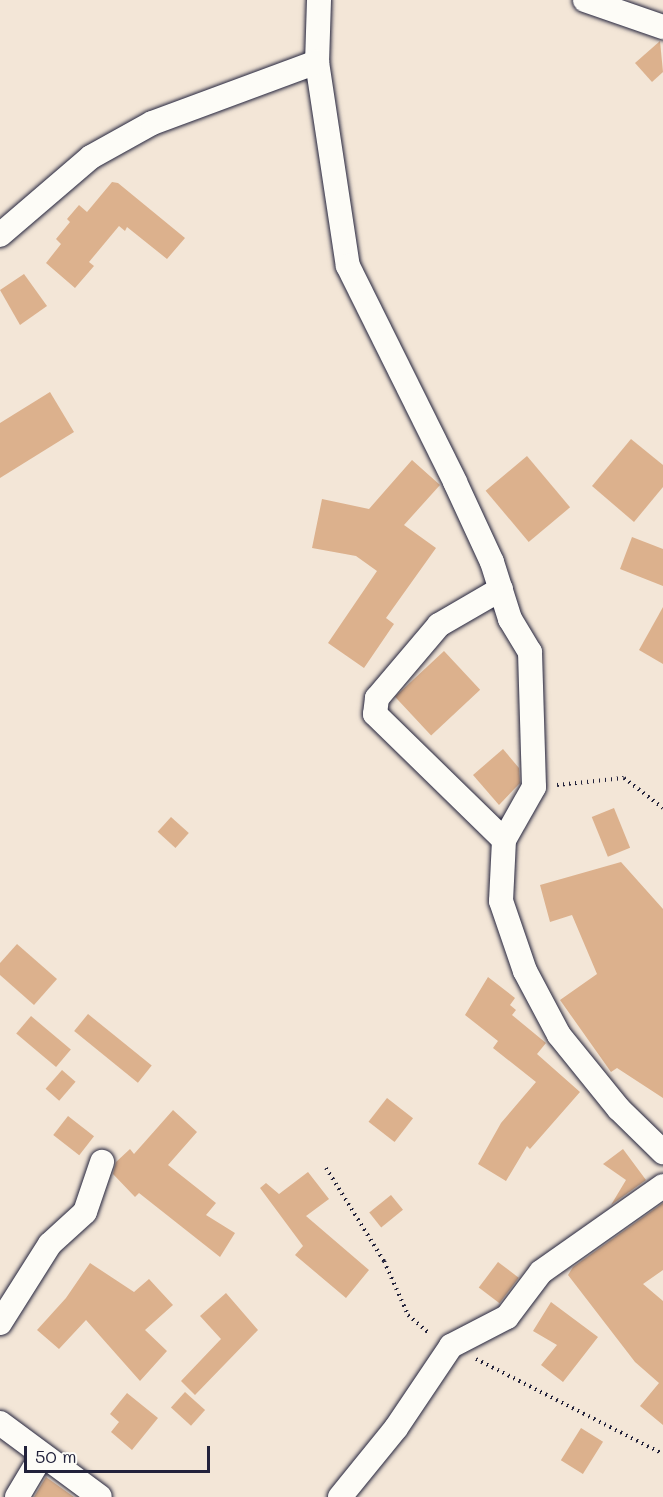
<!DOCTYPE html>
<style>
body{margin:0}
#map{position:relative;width:663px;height:1497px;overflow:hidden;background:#f3e6d7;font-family:Mali,sans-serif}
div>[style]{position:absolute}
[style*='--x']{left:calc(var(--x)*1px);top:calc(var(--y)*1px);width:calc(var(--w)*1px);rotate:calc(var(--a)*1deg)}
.building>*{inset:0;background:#dcb18d;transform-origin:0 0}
.path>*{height:4px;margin-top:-2px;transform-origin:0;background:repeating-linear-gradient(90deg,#22223b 0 1.5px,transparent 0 6px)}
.roads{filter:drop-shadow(0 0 2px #22223b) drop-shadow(0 0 2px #22223b)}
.street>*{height:24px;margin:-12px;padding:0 12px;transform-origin:12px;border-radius:12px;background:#fdfcf7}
span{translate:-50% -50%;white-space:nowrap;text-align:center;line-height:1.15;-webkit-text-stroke:5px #fdfcf7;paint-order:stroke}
.scale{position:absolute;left:24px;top:1446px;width:186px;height:27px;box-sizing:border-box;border:3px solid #22223b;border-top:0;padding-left:8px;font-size:18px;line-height:21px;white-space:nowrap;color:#22223b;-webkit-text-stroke:4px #fdfcf7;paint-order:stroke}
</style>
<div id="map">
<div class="building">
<i style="clip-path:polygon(660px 41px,663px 72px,652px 82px,635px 63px)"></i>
<i style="clip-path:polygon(112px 182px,118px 183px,185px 238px,167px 259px,127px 227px,125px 231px,119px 226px,89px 262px,94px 266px,75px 288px,46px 263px,61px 244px,56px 239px,70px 222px,67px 219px,79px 205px,87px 212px)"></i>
<i style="clip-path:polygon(24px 274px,47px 306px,20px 325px,0 290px)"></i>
<i style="clip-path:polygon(50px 392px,74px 432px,0 478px,0 423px)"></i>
<i style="clip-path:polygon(631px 439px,663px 465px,663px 487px,634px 522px,592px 486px)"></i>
<i style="left:527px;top:456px;width:67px;height:54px;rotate:50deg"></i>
<i style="clip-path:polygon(412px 460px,440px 485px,404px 525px,436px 548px,386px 618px,394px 624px,364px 668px,328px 643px,377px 571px,356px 556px,312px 548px,322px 499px,369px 509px)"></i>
<i style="clip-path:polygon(632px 537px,663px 549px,663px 586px,620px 569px)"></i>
<i style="clip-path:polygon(663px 607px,663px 664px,639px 650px)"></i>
<i style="left:444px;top:651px;width:53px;height:67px;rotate:47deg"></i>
<i style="clip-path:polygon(503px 749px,519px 768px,520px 783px,499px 805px,473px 775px)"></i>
<i style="left:614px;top:808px;width:43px;height:24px;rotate:68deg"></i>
<i style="left:171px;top:817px;width:24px;height:20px;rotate:42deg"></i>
<i style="clip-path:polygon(621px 862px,663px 909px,663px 1098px,617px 1068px,611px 1072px,560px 1000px,597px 974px,572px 915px,550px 922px,540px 885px)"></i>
<i style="clip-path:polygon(17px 944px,57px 979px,34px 1005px,0 975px,0 963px)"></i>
<i style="clip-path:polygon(488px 977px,515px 998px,510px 1005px,516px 1010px,512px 1015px,546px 1043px,537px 1054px,580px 1092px,530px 1149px,527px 1146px,506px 1181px,478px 1164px,501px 1123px,536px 1082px,493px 1048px,498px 1041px,465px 1015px)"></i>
<i style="left:88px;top:1014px;width:82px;height:22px;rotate:39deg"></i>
<i style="left:31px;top:1016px;width:52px;height:23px;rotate:40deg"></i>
<i style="left:62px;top:1070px;width:18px;height:25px;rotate:41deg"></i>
<i style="left:387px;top:1098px;width:33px;height:30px;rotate:38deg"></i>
<i style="clip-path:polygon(173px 1110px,197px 1132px,168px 1165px,216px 1203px,206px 1215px,235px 1233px,220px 1257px,139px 1193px,135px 1197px,113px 1174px,116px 1162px,130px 1149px,134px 1154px)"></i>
<i style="left:68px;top:1116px;width:33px;height:24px;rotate:38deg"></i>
<i style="clip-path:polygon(623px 1149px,646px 1180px,611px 1205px,626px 1180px,603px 1164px)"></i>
<i style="clip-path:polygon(308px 1172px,329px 1199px,306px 1216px,369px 1270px,346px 1298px,295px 1255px,303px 1246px,260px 1188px,266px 1183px,279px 1194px)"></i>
<i style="left:391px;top:1195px;width:19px;height:28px;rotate:51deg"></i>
<i style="clip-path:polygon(663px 1203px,663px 1270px,643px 1284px,663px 1301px,663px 1425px,640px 1406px,659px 1383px,635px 1362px,568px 1275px,573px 1267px)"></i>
<i style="left:498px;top:1262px;width:26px;height:32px;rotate:37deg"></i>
<i style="clip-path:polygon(90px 1263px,134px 1292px,149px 1279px,173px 1305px,145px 1330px,167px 1351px,140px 1381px,86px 1320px,59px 1349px,37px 1330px,66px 1298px)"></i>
<i style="clip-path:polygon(226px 1293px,258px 1330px,195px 1395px,181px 1381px,221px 1339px,200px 1316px)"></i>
<i style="clip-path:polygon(551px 1302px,598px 1337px,563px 1382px,541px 1365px,557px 1345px,533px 1331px)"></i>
<i style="left:185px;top:1392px;width:27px;height:21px;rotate:42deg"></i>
<i style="clip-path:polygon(127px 1393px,158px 1418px,132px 1450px,111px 1432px,119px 1422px,110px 1414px)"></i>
<i style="left:581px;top:1428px;width:26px;height:38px;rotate:32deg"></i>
<i style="clip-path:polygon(46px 1477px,74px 1497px,34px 1497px)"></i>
</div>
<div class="path">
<i style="--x:557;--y:785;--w:67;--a:-6"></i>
<i style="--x:624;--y:778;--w:49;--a:37.6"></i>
<i style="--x:326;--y:1168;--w:110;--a:58.1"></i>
<i style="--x:384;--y:1261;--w:59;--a:66"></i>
<i style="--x:408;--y:1315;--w:29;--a:41"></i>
<i style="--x:476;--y:1359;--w:210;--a:26.9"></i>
</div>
<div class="roads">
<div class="street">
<i style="--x:319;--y:0;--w:62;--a:91.8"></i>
<i style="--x:317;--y:62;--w:206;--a:81.4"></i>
<i style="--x:348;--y:266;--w:241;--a:63.6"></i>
<i style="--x:455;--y:482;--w:88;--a:65.2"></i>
<i style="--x:492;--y:562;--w:60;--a:72.5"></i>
<i style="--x:510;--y:619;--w:39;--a:59"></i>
<i style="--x:530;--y:652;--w:135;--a:88.3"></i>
<i style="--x:534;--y:787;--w:61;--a:119.5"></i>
<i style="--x:504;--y:840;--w:61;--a:92.8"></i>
<i style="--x:501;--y:901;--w:74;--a:71.1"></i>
<i style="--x:525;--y:971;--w:72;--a:62"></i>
<i style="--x:559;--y:1035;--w:95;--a:51"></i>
<i style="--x:619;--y:1109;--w:62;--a:44.3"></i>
<i style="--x:585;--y:0;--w:83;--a:19.1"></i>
<i style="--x:0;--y:235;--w:120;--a:-40.6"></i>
<i style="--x:91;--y:157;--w:70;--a:-29.1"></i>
<i style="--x:152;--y:123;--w:176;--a:-20.3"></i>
<i style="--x:501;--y:589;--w:72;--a:149.9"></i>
<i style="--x:439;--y:625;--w:96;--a:130.3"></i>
<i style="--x:377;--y:698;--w:16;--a:97"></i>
<i style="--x:375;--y:714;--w:180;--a:44.3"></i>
<i style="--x:0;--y:1323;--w:93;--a:-57.7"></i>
<i style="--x:50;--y:1244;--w:47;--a:-42.4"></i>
<i style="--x:85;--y:1212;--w:53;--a:-71.2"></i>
<i style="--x:0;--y:1423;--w:124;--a:36.5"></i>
<i style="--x:17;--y:1497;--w:49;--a:-59.2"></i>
<i style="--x:340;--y:1497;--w:89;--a:-50.9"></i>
<i style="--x:396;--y:1428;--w:99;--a:-56.1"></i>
<i style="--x:451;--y:1346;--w:63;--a:-27.4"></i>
<i style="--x:507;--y:1317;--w:56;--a:-52.9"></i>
<i style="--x:541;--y:1272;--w:149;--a:-35.2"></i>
</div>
</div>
<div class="scale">50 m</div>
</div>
